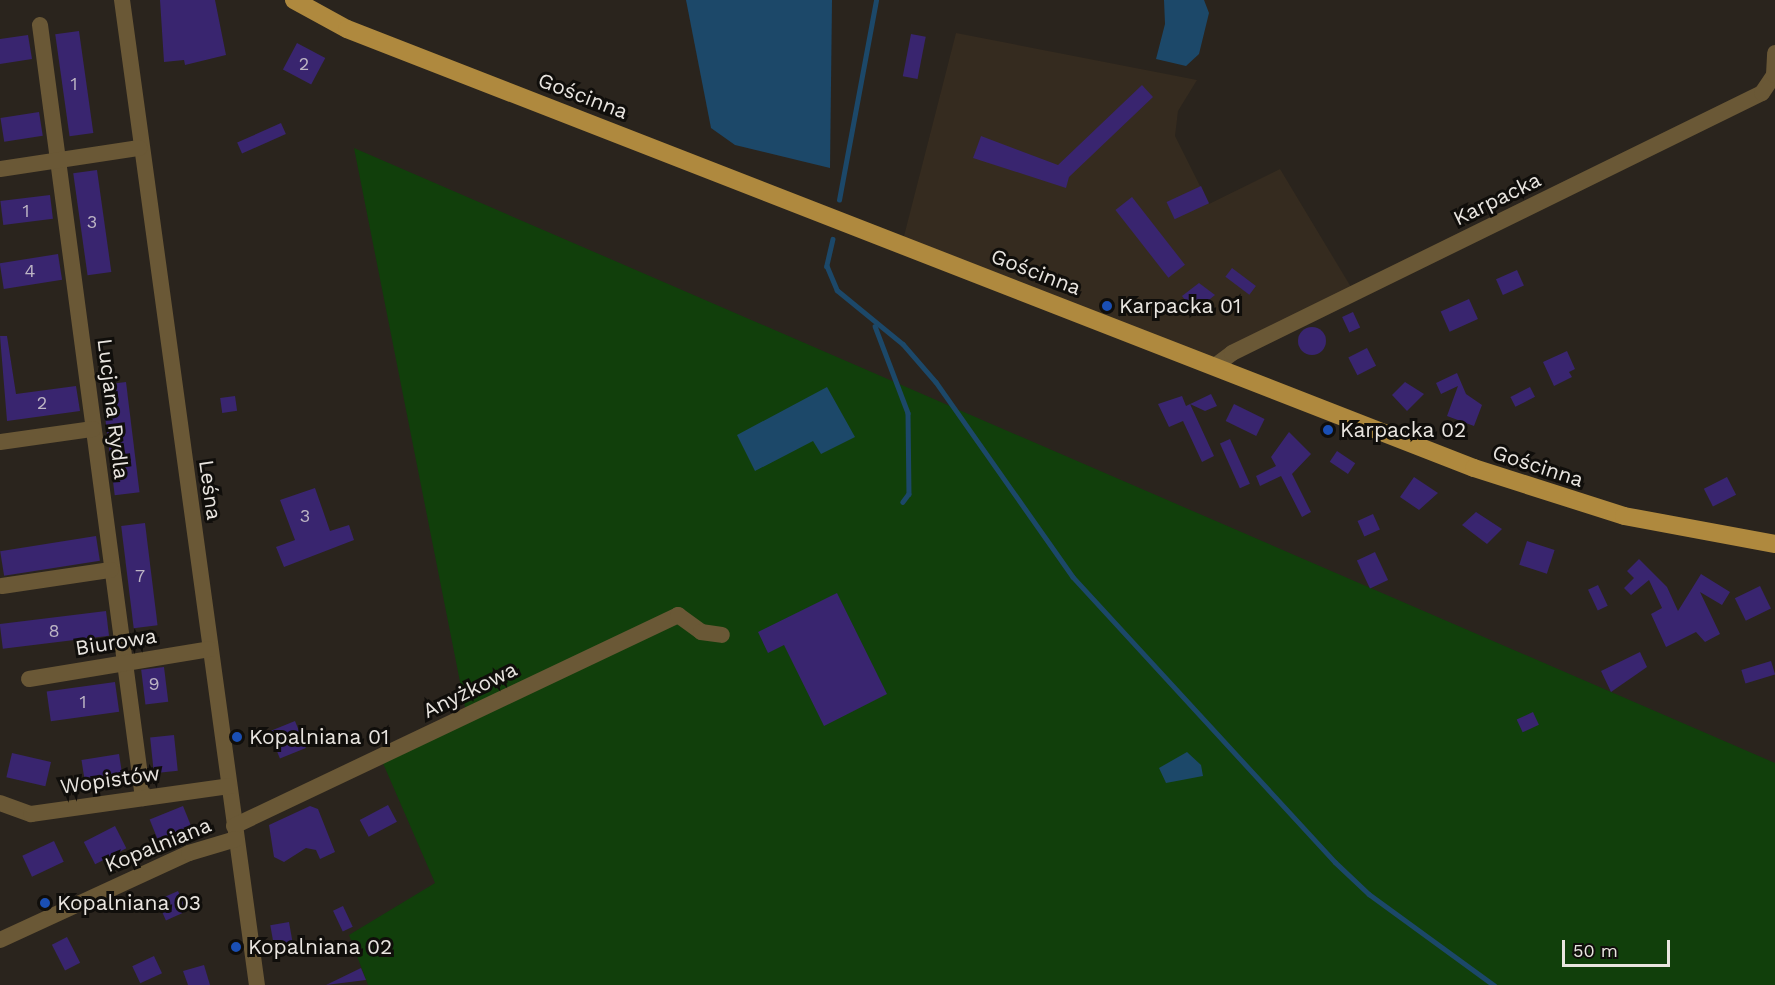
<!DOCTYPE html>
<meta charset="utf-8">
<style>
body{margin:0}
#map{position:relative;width:1775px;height:985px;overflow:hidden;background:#2a241d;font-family:"Work Sans",sans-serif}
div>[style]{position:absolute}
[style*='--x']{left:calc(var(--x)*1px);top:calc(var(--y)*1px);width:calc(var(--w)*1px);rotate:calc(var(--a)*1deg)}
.built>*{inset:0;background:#352b1f}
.green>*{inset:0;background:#113f0b}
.water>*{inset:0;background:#1c4869}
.stream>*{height:4.5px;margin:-2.25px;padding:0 2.25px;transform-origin:2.25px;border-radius:2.25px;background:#1c4869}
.building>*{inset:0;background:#39256f;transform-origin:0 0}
.round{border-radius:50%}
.minor>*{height:16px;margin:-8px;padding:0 8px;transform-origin:8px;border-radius:8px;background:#6a5836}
.major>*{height:18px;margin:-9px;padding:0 9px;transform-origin:9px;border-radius:9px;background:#af893e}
.dots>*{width:16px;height:16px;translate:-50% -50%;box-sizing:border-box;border:3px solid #100e0b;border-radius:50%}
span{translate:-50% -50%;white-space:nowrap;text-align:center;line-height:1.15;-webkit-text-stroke:6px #100e0b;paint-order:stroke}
.number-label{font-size:18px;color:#bdb5c4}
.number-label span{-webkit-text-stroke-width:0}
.street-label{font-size:21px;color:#e9e5e0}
.poi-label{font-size:21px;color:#e9e5e0}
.left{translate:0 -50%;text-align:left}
.scale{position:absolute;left:1562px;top:940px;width:108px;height:27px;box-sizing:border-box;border:3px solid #e9e5e0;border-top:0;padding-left:8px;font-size:18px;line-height:21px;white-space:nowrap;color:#e9e5e0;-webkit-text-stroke:4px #100e0b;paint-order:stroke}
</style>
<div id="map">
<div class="built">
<i style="clip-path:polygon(956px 33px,1197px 80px,1178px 111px,1175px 136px,1209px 204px,1280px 169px,1354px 292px,1215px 366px,902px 244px)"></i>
</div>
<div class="green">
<i style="clip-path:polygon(354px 148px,1775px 763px,1775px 985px,368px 985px,349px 935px,435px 883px,382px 761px,468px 722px)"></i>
</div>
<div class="water">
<i style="clip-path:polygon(686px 0,832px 0,830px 168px,735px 145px,711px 128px)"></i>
<i style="clip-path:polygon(1164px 0,1204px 0,1209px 13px,1199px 54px,1186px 66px,1156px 59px,1165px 24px)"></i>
<i style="clip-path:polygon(827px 387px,855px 437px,821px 454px,813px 441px,755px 471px,737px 435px)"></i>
<i style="clip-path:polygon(1187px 752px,1201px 765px,1203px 776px,1166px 783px,1159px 768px)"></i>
</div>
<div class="stream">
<i style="--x:839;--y:200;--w:203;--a:-79.5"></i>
<i style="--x:833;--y:239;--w:28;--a:103"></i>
<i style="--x:827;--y:266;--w:26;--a:67"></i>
<i style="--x:837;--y:290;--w:85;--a:39.3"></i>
<i style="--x:903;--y:344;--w:50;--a:49"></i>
<i style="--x:936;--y:382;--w:238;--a:54.9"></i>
<i style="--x:1073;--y:577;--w:387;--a:47.4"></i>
<i style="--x:1335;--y:862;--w:47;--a:43.3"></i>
<i style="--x:1369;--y:894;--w:155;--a:36.1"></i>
<i style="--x:875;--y:326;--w:93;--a:69.2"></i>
<i style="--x:908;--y:413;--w:81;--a:89.3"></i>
<i style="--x:909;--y:494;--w:10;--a:127"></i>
</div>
<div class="building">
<i style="clip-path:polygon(160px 0,215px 0,226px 55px,185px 65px,184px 60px,164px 62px)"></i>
<i style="left:79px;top:31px;width:103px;height:24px;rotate:82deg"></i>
<i style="left:911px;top:34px;width:15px;height:43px;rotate:11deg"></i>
<i style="clip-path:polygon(28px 35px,32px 59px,0 64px,0 39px)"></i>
<i style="left:297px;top:43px;width:32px;height:30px;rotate:28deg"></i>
<i style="clip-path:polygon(1142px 85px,1153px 97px,1069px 177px,1066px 188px,973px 158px,981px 136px,1058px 165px)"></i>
<i style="left:39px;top:112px;width:24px;height:39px;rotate:81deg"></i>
<i style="left:281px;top:123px;width:12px;height:48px;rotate:66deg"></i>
<i style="left:97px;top:170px;width:103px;height:24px;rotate:82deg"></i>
<i style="left:1201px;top:186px;width:19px;height:38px;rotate:65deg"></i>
<i style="left:50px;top:195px;width:24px;height:50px;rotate:83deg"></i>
<i style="left:1132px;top:197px;width:86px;height:21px;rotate:52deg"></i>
<i style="left:58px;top:254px;width:26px;height:59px;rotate:81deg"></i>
<i style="left:1232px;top:268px;width:30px;height:11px;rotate:37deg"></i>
<i style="left:1517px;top:270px;width:17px;height:23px;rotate:66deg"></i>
<i style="clip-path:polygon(1199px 283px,1215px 295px,1194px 312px,1182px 296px)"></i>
<i style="left:1469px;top:299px;width:22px;height:31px;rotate:66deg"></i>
<i style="left:1353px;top:312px;width:17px;height:12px;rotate:65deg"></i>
<i class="round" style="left:1298px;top:327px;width:28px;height:28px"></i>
<i style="clip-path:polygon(0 336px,7px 336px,16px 394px,76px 386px,80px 411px,7px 421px)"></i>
<i style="left:1367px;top:348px;width:20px;height:21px;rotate:63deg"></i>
<i style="clip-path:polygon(1567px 351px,1575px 369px,1569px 372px,1572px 377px,1554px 386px,1543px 362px)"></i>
<i style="clip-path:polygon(1457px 373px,1466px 394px,1482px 405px,1474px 426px,1447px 416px,1458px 386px,1441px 394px,1436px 383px)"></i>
<i style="left:126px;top:382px;width:111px;height:25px;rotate:83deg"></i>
<i style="clip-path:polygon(1405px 382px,1424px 394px,1407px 411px,1392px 395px)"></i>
<i style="left:1530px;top:387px;width:11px;height:22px;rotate:63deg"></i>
<i style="clip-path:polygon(1211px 394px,1217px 406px,1205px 411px,1190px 404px,1214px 456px,1202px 462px,1183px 421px,1169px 427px,1158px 404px,1182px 396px,1186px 406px)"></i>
<i style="left:235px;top:396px;width:15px;height:15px;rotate:82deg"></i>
<i style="left:1234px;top:404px;width:34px;height:19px;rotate:26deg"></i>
<i style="clip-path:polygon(1289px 432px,1311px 454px,1292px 474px,1311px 512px,1302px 517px,1281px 476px,1260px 486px,1256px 476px,1276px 466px,1271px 457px)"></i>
<i style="left:1230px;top:439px;width:49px;height:11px;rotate:66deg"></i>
<i style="left:1337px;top:451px;width:22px;height:13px;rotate:34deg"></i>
<i style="clip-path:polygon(1414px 477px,1438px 493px,1419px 510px,1400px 497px)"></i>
<i style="left:1727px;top:477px;width:20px;height:26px;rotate:63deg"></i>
<i style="clip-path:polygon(315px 488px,330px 531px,349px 525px,354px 540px,284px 567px,276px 547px,295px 540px,280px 500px)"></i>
<i style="clip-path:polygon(1476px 512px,1502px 529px,1487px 544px,1462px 525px)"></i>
<i style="left:1373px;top:514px;width:17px;height:17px;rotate:66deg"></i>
<i style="left:145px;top:523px;width:103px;height:24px;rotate:83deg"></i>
<i style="left:96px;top:536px;width:25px;height:97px;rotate:81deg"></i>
<i style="left:1527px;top:541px;width:29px;height:25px;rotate:18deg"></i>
<i style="left:1375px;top:552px;width:31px;height:20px;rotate:65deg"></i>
<i style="clip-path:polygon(1639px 559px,1667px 587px,1678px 611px,1701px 574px,1730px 592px,1722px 605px,1700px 592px,1720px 634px,1705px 642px,1696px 632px,1666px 647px,1651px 614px,1662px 608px,1649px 580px,1631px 595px,1624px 588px,1634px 578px,1627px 571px)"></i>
<i style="left:1598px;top:585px;width:23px;height:11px;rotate:65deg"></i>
<i style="left:1760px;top:586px;width:25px;height:28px;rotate:64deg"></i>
<i style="clip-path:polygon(837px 593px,887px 694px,824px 726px,784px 645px,768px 653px,758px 632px)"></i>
<i style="left:106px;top:611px;width:25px;height:107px;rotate:83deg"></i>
<i style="clip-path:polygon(1640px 652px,1647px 667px,1611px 692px,1601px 671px)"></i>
<i style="left:1771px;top:661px;width:14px;height:31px;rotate:73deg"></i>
<i style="left:164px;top:667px;width:35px;height:23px;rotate:83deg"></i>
<i style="left:115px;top:682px;width:30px;height:69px;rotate:82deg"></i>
<i style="left:1533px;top:712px;width:14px;height:18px;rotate:65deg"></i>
<i style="left:295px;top:721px;width:29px;height:28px;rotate:68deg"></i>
<i style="left:174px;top:735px;width:36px;height:24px;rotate:84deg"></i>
<i style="left:12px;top:753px;width:40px;height:25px;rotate:13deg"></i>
<i style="left:119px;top:754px;width:24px;height:38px;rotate:81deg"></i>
<i style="left:388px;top:805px;width:19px;height:32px;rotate:62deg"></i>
<i style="left:183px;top:806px;width:24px;height:36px;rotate:68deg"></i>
<i style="clip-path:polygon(310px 806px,318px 809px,335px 852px,320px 859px,316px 850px,306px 848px,284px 862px,274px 857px,269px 825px)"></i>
<i style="left:115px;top:826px;width:25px;height:35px;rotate:63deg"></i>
<i style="left:54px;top:841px;width:23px;height:35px;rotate:65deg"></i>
<i style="left:178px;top:891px;width:22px;height:23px;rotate:66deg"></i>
<i style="left:343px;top:906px;width:23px;height:11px;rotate:65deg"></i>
<i style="left:289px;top:922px;width:28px;height:19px;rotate:80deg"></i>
<i style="left:67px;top:937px;width:29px;height:17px;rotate:63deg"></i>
<i style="left:154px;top:956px;width:19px;height:24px;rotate:65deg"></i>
<i style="clip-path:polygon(204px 965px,210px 985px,188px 985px,183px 971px)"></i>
<i style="clip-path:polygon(361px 968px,366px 980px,326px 985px)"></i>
</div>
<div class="minor">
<i style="--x:122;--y:0;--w:994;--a:82.2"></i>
<i style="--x:40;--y:25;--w:780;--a:82.41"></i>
<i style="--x:0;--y:169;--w:141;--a:-8.6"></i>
<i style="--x:1215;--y:366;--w:21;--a:-37"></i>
<i style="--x:1232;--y:353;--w:590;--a:-26.13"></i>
<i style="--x:1762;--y:93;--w:22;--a:-56"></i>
<i style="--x:1774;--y:75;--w:22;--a:-87"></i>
<i style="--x:0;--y:442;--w:94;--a:-8"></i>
<i style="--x:2;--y:586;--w:110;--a:-8.4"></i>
<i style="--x:29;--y:679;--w:183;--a:-9.4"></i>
<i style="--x:0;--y:803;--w:33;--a:20"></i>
<i style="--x:31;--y:814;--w:200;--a:-8"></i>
<i style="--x:234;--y:826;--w:492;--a:-25.4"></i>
<i style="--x:678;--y:615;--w:29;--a:36"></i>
<i style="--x:701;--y:632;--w:21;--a:8"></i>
<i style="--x:0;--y:940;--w:208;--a:-24.7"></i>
<i style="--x:189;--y:853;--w:49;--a:-16.6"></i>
</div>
<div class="major">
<i style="--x:294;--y:0;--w:60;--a:28.7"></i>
<i style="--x:347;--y:29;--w:1209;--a:21.28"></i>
<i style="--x:1474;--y:468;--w:157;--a:17.7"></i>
<i style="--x:1624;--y:516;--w:154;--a:10.5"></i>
</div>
<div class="dots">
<i style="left:1107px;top:306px;background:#1a4fb4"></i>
<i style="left:1328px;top:430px;background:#1a4fb4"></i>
<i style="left:237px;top:737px;background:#1a4fb4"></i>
<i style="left:45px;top:903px;background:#1a4fb4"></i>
<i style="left:236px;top:947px;background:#1a4fb4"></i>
</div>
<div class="number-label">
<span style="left:304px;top:64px">2</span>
<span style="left:74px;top:84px">1</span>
<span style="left:26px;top:211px">1</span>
<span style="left:92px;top:222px">3</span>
<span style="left:30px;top:271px">4</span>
<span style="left:42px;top:403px">2</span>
<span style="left:305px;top:516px">3</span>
<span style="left:140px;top:576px">7</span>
<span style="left:54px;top:631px">8</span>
<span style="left:154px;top:684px">9</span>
<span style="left:83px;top:702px">1</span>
</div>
<div class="street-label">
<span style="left:583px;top:96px;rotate:21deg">Gościnna</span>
<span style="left:1497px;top:199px;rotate:-26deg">Karpacka</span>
<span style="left:1036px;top:272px;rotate:21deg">Gościnna</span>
<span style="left:113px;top:409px;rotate:83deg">Lucjana Rydla</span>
<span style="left:1538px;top:466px;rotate:18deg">Gościnna</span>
<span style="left:210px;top:490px;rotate:82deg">Leśna</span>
<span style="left:116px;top:642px;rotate:-9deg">Biurowa</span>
<span style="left:470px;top:690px;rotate:-26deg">Anyżkowa</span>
<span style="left:110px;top:780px;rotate:-8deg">Wopistów</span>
<span style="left:158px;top:845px;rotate:-22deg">Kopalniana</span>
</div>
<div class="poi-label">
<span class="left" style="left:1119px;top:306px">Karpacka 01</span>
<span class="left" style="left:1340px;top:430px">Karpacka 02</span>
<span class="left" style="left:249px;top:737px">Kopalniana 01</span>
<span class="left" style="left:57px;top:903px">Kopalniana 03</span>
<span class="left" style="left:248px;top:947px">Kopalniana 02</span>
</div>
<div class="scale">50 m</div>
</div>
